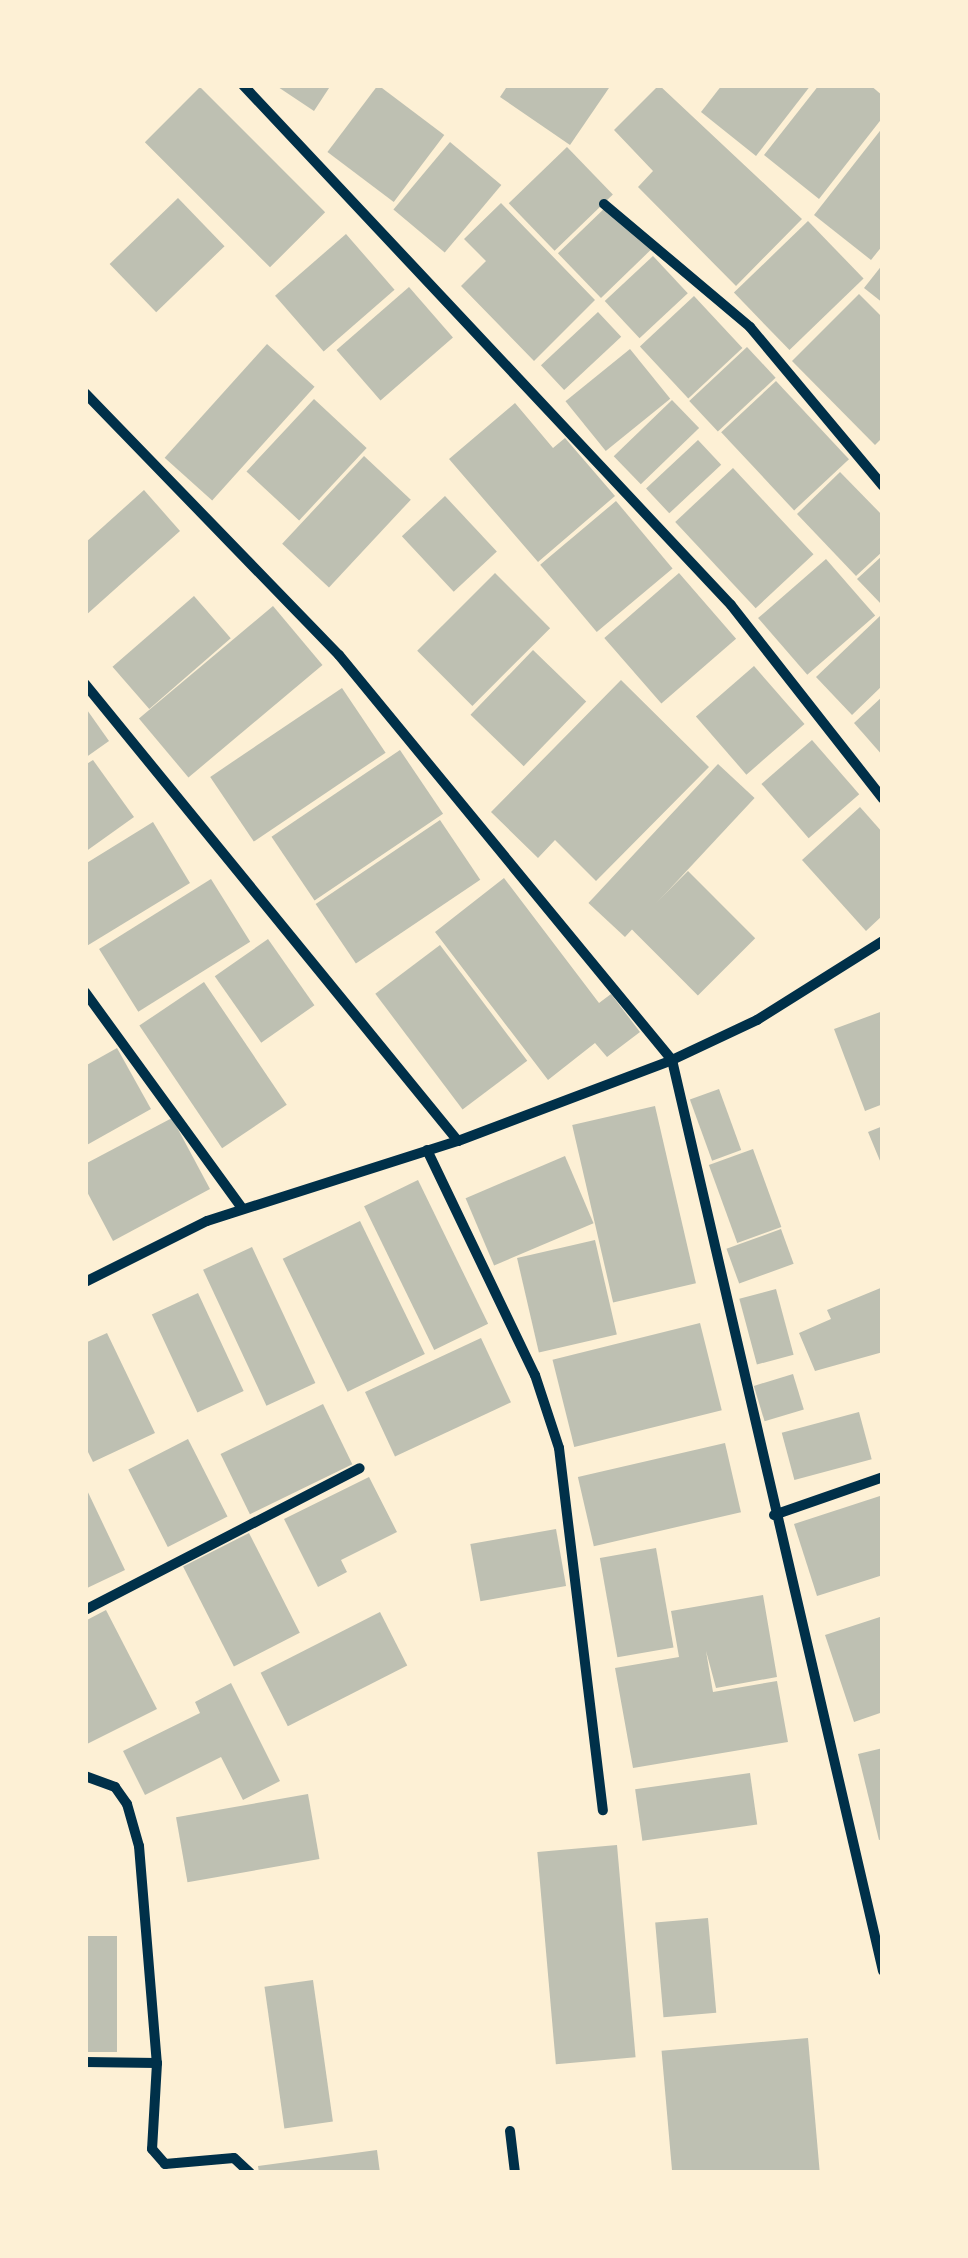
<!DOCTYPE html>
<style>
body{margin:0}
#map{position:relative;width:968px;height:2258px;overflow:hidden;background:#fdf0d5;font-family:"Roboto Condensed",sans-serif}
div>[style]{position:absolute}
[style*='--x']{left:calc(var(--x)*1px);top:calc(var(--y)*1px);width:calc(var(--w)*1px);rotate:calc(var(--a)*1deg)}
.building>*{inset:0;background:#bec0b2;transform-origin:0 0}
.minor>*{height:10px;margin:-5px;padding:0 5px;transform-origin:5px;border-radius:5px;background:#003049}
span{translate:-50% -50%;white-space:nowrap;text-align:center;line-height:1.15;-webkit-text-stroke:10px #fdf0d5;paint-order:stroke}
.frame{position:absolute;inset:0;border:88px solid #fdf0d5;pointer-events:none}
</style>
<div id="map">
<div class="building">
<i style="clip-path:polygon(275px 85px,331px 85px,314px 111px)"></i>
<i style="left:378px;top:85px;width:83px;height:84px;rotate:37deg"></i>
<i style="clip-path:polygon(508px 85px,611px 85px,570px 145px,500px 97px)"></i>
<i style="clip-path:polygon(659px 85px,802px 219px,736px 286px,638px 187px,653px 171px,614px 130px)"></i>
<i style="clip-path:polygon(722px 85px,811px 85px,756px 156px,701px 112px)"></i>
<i style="clip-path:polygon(819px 85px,870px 85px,883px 96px,883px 117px,819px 199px,764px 155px)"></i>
<i style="left:200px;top:87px;width:177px;height:78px;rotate:45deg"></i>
<i style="clip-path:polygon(883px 127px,883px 245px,871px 260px,814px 215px)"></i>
<i style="left:450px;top:142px;width:67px;height:88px;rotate:40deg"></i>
<i style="left:567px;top:147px;width:66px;height:81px;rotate:46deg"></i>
<i style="left:178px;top:198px;width:67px;height:95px;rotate:46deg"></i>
<i style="clip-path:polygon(501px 203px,595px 300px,534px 361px,461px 286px,486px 261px,464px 239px)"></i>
<i style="left:609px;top:204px;width:62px;height:71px;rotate:46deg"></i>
<i style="left:808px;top:221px;width:80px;height:103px;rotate:46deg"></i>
<i style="left:346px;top:234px;width:74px;height:94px;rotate:49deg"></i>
<i style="left:653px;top:256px;width:51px;height:66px;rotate:47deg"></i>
<i style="clip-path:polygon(883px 264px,883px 303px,864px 288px)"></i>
<i style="left:409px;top:287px;width:67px;height:96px;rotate:49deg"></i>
<i style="clip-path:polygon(859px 294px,883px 318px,883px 437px,875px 445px,792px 361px)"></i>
<i style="left:694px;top:296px;width:71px;height:74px;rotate:47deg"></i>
<i style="left:598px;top:312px;width:34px;height:78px;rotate:47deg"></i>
<i style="left:267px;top:344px;width:64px;height:153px;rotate:42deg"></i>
<i style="left:747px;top:347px;width:42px;height:79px;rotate:47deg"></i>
<i style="left:630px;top:349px;width:64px;height:83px;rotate:51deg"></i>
<i style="left:776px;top:381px;width:107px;height:75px;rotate:47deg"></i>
<i style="left:314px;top:399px;width:72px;height:99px;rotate:43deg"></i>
<i style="left:672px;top:400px;width:39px;height:81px;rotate:46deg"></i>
<i style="clip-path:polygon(515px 403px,553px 448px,565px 438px,615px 496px,538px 562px,449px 459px)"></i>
<i style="left:698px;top:440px;width:34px;height:71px;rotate:47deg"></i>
<i style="left:364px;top:456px;width:64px;height:120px;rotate:43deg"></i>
<i style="left:733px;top:468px;width:118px;height:79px;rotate:47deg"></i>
<i style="clip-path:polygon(840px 472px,883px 516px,883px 551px,856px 576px,797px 514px)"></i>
<i style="clip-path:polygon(144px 490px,180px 531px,85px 616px,85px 543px)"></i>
<i style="left:445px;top:496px;width:76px;height:59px;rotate:47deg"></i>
<i style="left:616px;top:501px;width:88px;height:99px;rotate:50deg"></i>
<i style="clip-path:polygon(883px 555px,883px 606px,857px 579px)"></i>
<i style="left:826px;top:559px;width:75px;height:90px;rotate:49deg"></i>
<i style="left:495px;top:573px;width:78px;height:110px;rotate:45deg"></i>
<i style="left:679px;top:573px;width:87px;height:99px;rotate:49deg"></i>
<i style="left:194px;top:596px;width:56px;height:108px;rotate:49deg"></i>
<i style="left:273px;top:606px;width:77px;height:175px;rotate:50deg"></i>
<i style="clip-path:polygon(880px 616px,883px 685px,852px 715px,816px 677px)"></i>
<i style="left:533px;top:650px;width:74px;height:90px;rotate:44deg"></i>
<i style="left:754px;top:666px;width:77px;height:77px;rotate:49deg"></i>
<i style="clip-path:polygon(621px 680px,709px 767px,596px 881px,555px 840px,538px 858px,491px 812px)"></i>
<i style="left:342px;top:688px;width:78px;height:159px;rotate:56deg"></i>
<i style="clip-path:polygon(883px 696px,883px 756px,854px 723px)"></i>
<i style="clip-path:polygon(85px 707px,109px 741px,85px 758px)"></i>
<i style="left:812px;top:740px;width:72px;height:67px;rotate:49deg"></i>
<i style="left:400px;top:750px;width:77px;height:155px;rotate:56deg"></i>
<i style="clip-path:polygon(93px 760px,134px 817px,85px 852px,85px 765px)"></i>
<i style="left:718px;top:764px;width:50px;height:190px;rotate:43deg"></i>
<i style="clip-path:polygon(860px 807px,883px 833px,883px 915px,866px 931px,802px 860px)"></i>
<i style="left:440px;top:820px;width:72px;height:150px;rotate:56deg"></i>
<i style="clip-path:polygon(153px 822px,190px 883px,85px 947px,85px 864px)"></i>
<i style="left:688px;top:871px;width:95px;height:81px;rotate:45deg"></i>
<i style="clip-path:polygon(504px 878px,599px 1003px,611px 994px,640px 1032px,607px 1057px,595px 1043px,548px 1080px,435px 932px)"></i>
<i style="left:211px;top:879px;width:74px;height:132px;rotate:58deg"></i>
<i style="left:268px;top:939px;width:81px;height:65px;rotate:55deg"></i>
<i style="left:440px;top:945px;width:145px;height:81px;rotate:53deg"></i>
<i style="left:204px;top:982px;width:148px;height:78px;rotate:56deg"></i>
<i style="clip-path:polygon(883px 1011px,883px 1104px,865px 1111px,834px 1029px)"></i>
<i style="clip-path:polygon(117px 1048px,151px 1109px,85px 1146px,85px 1066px)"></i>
<i style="left:719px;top:1089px;width:65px;height:31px;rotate:70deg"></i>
<i style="left:655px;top:1106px;width:182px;height:85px;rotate:77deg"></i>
<i style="clip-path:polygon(172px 1118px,210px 1189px,113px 1241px,85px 1188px,85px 1164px)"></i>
<i style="clip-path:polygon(883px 1126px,883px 1168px,868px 1132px)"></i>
<i style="left:753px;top:1149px;width:83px;height:47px;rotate:70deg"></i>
<i style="left:565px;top:1156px;width:73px;height:108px;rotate:67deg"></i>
<i style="left:418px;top:1180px;width:160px;height:60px;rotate:64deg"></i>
<i style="left:360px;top:1221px;width:148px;height:86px;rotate:64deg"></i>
<i style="left:781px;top:1229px;width:37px;height:58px;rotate:70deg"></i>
<i style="left:595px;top:1240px;width:97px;height:80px;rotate:77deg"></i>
<i style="left:252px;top:1247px;width:150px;height:54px;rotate:65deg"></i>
<i style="clip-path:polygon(883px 1287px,883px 1352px,815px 1371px,799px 1333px,831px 1319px,827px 1310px)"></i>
<i style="left:776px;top:1289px;width:68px;height:38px;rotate:75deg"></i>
<i style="left:198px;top:1293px;width:108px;height:51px;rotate:65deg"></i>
<i style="left:700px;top:1323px;width:90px;height:152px;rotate:76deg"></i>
<i style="clip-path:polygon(107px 1333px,155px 1433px,93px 1462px,85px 1446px,85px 1343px)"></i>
<i style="left:481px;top:1338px;width:71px;height:128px;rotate:65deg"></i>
<i style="left:793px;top:1374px;width:37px;height:41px;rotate:73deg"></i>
<i style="left:323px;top:1404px;width:67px;height:114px;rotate:64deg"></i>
<i style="left:859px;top:1412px;width:49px;height:80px;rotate:75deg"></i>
<i style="left:188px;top:1439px;width:87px;height:67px;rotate:63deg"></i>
<i style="left:725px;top:1443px;width:71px;height:151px;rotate:77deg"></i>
<i style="clip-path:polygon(369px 1477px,397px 1532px,341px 1560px,347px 1572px,318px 1587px,284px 1519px)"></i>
<i style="clip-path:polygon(85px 1486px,125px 1570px,85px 1589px)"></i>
<i style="clip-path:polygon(883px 1495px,883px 1575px,817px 1596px,794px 1524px)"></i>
<i style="left:556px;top:1529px;width:58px;height:87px;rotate:80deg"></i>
<i style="left:249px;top:1533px;width:112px;height:74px;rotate:63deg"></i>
<i style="left:656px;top:1548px;width:101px;height:57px;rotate:80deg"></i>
<i style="clip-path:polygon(763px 1595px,777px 1677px,716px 1688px,706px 1651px,713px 1692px,777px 1681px,788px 1742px,633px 1768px,615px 1668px,679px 1657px,671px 1611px)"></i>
<i style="clip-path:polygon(106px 1610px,157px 1709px,85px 1745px,85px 1621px)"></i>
<i style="left:380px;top:1612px;width:60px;height:134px;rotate:63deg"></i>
<i style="clip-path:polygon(883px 1616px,883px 1712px,854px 1722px,825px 1635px)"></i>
<i style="clip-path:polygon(231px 1683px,280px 1781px,243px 1800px,221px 1757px,145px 1795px,123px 1751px,200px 1713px,195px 1702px)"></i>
<i style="clip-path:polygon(883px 1748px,883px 1839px,879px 1840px,858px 1754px)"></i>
<i style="left:750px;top:1773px;width:52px;height:116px;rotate:82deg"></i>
<i style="left:308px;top:1794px;width:66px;height:134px;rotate:80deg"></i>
<i style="left:617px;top:1845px;width:213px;height:80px;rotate:85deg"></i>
<i style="left:708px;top:1918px;width:95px;height:53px;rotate:85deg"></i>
<i style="left:85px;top:1936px;width:32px;height:116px"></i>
<i style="left:313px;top:1980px;width:143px;height:49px;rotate:82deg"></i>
<i style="left:808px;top:2038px;width:136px;height:147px;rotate:85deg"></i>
<i style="clip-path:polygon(377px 2150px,380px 2173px,259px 2173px,258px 2166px)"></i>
</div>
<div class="minor">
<i style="--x:243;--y:85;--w:713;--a:46.82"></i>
<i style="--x:731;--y:605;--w:246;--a:51.9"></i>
<i style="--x:604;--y:204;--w:191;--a:40.1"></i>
<i style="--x:750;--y:327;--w:207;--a:50.1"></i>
<i style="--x:85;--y:393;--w:365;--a:45.9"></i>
<i style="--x:339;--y:655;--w:524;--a:50.57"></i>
<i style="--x:672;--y:1060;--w:935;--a:76.96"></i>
<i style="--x:85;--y:684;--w:590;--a:50.78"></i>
<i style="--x:85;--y:992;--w:267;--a:54"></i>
<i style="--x:427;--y:1150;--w:250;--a:64.4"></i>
<i style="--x:535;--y:1375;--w:77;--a:71.8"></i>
<i style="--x:559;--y:1448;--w:365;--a:83.1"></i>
<i style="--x:85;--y:1282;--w:136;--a:-26.6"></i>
<i style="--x:207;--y:1221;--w:263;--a:-17.7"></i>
<i style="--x:458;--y:1141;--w:229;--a:-20.7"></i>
<i style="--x:672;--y:1060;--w:94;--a:-25.2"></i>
<i style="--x:757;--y:1020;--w:149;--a:-32.1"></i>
<i style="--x:774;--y:1515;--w:115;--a:-19.2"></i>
<i style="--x:85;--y:1610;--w:309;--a:-27.3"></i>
<i style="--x:85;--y:1776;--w:32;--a:20"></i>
<i style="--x:115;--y:1787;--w:21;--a:55"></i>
<i style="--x:127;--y:1804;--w:44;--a:74.1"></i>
<i style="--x:139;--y:1846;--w:218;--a:85.3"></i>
<i style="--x:157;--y:2063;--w:86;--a:93.3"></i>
<i style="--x:152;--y:2149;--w:20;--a:49"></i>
<i style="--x:165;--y:2164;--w:69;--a:-5"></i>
<i style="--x:234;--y:2158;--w:22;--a:43"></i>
<i style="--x:85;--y:2062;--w:72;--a:0.8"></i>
<i style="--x:510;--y:2131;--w:42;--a:83.2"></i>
</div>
<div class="frame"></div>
</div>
